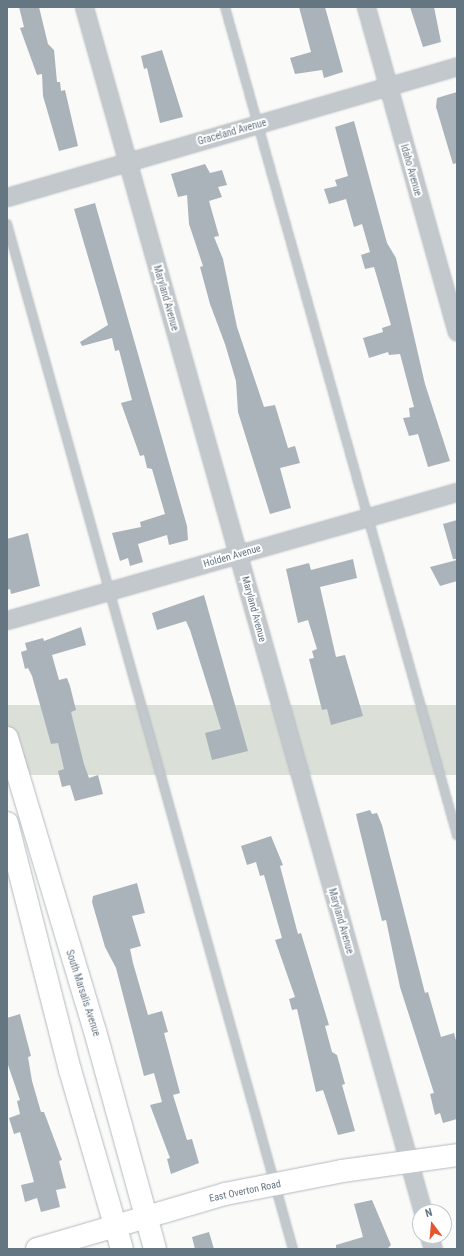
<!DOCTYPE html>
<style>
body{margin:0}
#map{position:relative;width:464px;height:1256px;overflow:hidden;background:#fafaf8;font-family:"Roboto Condensed",sans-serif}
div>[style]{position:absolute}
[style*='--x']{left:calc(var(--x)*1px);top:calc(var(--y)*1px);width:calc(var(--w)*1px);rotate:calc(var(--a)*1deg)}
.green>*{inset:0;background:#dadfd7;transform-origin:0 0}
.building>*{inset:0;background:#aab3b9}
.roads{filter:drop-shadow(0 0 1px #b3babf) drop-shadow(0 0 1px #b3babf)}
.lane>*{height:8px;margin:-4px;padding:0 4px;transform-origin:4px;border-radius:4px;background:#c3c8cc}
.street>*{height:17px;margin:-8.5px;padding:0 8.5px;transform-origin:8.5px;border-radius:8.5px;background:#c3c8cc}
.secondary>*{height:22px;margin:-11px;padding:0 11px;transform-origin:11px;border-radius:11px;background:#fff}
span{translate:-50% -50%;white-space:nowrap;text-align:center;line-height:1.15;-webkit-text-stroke:4px #fff;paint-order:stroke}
.street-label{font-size:10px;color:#657683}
.frame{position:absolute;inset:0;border:8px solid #657683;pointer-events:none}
.north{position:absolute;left:412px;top:1204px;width:40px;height:40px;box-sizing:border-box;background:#fff;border:1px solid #c1c8cd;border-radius:50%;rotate:344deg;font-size:11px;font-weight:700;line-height:16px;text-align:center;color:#657683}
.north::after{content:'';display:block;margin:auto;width:14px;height:18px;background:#e4572e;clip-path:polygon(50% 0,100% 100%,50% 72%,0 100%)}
</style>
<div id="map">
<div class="green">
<i style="left:457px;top:705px;width:70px;height:469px;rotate:90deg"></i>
</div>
<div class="building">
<i style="clip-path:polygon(19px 7px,39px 7px,48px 44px,54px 50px,57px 82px,60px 82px,61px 91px,65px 90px,78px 146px,59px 151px,43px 96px,42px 74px,37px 75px,20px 28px,24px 27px)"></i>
<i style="clip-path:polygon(299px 7px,325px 7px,343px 72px,324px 78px,322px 70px,295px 74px,290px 58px,311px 52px)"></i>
<i style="clip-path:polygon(410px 7px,434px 7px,441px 42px,423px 47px)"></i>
<i style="clip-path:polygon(162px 50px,183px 117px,160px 123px,147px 68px,144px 69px,141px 56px)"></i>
<i style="clip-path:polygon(457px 92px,457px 163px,453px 164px,436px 107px,437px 98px)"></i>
<i style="clip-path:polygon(354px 121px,387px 243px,396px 258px,425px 384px,450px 461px,428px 467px,418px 434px,409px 436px,403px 418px,410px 417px,409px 408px,414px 407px,400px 354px,389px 355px,388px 352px,369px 358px,363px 338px,383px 332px,382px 328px,391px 325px,374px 267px,365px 269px,361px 255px,370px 252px,362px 224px,354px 227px,346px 199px,329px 204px,324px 189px,337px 186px,335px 180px,348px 176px,335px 127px)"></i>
<i style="clip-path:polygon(205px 164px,210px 173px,222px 170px,227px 185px,218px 187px,222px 197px,209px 201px,219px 236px,214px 237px,223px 259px,237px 327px,264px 407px,275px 405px,288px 448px,295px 446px,300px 463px,280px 468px,291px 508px,270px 514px,238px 412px,236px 381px,225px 344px,210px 304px,200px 267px,203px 266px,189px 224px,187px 195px,178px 197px,171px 174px)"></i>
<i style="clip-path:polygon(95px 203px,187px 526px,188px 540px,169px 545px,167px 535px,138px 544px,143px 562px,130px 566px,128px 558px,120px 561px,112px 533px,141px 527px,140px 522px,165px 514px,152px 469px,147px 468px,144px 455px,140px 456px,121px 403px,132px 400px,119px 350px,115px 351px,112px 338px,82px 346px,80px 342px,108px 325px,74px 209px)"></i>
<i style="clip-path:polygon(457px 520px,457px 559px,453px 559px,443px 524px)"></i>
<i style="clip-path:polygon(28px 533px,40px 586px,11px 594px,10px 589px,7px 590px,7px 539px)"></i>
<i style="clip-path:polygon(353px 559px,357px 578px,320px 587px,336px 657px,345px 655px,363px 716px,331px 725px,327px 709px,322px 710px,309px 659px,314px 658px,312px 651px,317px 649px,308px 620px,298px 623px,286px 569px,309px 563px,311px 570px)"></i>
<i style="clip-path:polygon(457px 560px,457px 581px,440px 586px,430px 567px)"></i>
<i style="clip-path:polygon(204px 595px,248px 751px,212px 760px,205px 733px,221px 729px,190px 630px,186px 621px,157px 630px,152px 613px)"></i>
<i style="clip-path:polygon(81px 627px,86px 645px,52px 655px,59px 680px,67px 678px,70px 686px,76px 710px,71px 712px,84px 764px,89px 778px,98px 775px,103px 794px,75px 801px,70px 785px,62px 787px,58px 771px,64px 769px,58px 743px,51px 744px,32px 676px,28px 668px,25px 669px,21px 652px,27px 650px,25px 643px,43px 638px,44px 641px)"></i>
<i style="clip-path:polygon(370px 810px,372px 814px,377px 813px,382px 825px,425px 993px,428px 992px,441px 1037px,454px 1033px,457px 1044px,457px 1119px,443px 1123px,440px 1113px,435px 1115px,430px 1094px,434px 1093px,400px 987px,386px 920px,382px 921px,357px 819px,356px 814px)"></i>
<i style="clip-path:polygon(271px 836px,283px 865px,280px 866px,298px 934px,301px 933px,329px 1025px,325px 1026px,332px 1052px,337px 1055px,345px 1084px,342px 1085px,355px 1131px,338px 1135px,323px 1090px,316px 1092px,297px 1009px,292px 1010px,289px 999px,295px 997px,275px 940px,282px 938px,264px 875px,260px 876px,256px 862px,247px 865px,241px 846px)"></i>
<i style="clip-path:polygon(137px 883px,145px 913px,132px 916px,141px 946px,130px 949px,133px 963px,148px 1015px,162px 1011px,168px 1032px,164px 1033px,180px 1093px,173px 1095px,187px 1140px,192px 1139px,199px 1163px,171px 1174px,167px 1159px,170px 1158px,150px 1105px,162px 1102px,154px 1073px,144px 1076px,116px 968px,105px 947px,92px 902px,93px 896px)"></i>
<i style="clip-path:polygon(20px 1014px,31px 1056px,28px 1057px,32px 1081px,41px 1112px,44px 1112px,62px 1160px,59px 1161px,66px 1188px,56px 1190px,60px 1207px,41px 1212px,37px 1198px,25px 1202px,21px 1185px,34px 1182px,20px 1132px,14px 1134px,9px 1118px,20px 1114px,17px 1101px,20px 1100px,8px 1065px,7px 1018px)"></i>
<i style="clip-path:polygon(372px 1200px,391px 1245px,387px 1249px,336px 1249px,336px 1245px,363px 1237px,354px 1204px)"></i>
<i style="clip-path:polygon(209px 1232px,214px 1249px,195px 1249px,192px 1237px)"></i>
</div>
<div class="roads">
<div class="lane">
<i style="--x:225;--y:7;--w:860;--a:74.35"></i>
<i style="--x:7;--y:224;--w:1064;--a:74.41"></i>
</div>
<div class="street">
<i style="--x:84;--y:7;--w:1252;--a:74.29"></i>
<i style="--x:366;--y:7;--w:337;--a:74.4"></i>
<i style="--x:7;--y:197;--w:469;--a:-16.2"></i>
<i style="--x:7;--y:620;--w:468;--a:-15.9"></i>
<i style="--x:429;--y:1236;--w:14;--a:73"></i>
</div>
<div class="secondary">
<i style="--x:7;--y:738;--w:306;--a:73.3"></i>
<i style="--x:95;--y:1031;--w:226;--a:74.6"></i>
<i style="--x:7;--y:823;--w:255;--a:75.7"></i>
<i style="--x:70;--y:1070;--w:186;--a:73.8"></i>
<i style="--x:37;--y:1249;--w:196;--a:-16.3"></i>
<i style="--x:225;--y:1194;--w:119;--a:-11.1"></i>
<i style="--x:342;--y:1171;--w:116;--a:-7.9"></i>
</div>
</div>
<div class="street-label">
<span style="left:232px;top:132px;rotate:-16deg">Graceland Avenue</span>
<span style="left:411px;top:170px;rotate:74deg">Idaho Avenue</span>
<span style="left:166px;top:298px;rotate:74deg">Maryland Avenue</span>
<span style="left:232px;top:556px;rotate:-16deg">Holden Avenue</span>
<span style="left:254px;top:609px;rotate:75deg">Maryland Avenue</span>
<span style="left:341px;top:921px;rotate:74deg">Maryland Avenue</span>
<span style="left:83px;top:993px;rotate:72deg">South Marsalis Avenue</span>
<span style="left:245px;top:1191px;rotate:-12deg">East Overton Road</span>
</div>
<div class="frame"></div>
<div class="north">N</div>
</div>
